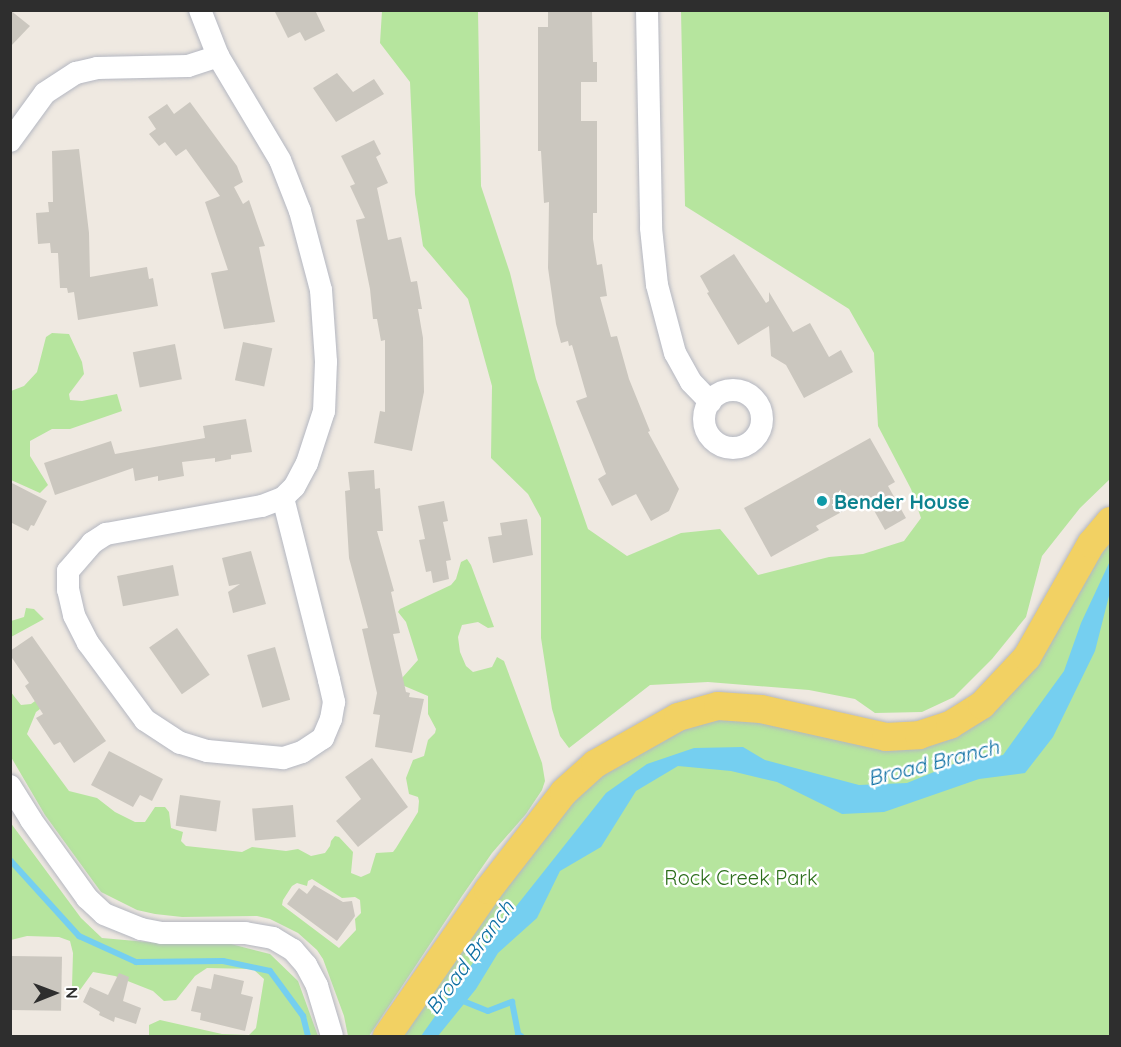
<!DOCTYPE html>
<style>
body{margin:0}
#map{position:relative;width:1121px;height:1047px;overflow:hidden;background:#efe9e1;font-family:Quicksand,sans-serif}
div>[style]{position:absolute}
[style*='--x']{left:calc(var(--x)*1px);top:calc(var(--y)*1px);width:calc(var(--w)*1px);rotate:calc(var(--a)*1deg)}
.green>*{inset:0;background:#b6e59e}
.water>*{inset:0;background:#75cff0}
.stream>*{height:6px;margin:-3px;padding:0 3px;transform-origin:3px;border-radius:3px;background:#75cff0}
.building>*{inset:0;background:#cbc7bf;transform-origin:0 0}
.roads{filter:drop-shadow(0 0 2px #b4b7c1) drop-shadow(0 0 2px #b4b7c1)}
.minor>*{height:22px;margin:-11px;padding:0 11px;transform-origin:11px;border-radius:11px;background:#fff}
.minor>.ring{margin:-11px;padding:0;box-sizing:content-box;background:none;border:22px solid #fff;border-radius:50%}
.major>*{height:28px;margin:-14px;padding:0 14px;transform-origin:14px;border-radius:14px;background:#f2d163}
.dots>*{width:16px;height:16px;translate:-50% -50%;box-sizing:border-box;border:3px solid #fff;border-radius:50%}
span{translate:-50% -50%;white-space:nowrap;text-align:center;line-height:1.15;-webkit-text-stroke:5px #fff;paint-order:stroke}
.culture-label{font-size:20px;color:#0d838f;font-weight:700}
.left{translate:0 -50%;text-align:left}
.park-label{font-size:20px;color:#2c6e1b}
.water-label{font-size:21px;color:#0d6fa3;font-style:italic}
.frame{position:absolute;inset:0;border:12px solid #2e2e2e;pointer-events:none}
.north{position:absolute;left:24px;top:963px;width:60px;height:60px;-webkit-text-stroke:4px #fff;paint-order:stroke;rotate:89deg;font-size:16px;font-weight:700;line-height:24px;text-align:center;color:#2e2e2e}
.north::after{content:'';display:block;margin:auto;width:21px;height:27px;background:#2e2e2e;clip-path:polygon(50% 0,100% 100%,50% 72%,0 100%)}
</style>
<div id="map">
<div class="green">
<i style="clip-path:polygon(382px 11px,478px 11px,481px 186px,510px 273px,536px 379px,588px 529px,627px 556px,681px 533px,720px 529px,758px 575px,829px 557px,863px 554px,904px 541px,921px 518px,911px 489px,878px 426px,874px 353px,849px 309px,685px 206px,681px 11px,1110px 11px,1110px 479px,1080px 508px,1042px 556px,1026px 617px,992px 659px,954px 697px,922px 712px,875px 713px,855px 699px,809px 690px,708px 682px,650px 685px,569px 748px,560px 736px,552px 709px,541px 638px,541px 518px,528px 494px,491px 458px,492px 386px,468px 299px,423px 246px,415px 194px,410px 82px,380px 43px)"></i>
<i style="clip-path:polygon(52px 333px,69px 334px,82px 362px,84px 374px,69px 394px,70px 400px,82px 401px,117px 394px,122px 411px,70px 429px,52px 429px,30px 441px,30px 456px,48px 485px,40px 493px,11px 480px,11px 391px,24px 386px,37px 372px,46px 337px)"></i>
<i style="clip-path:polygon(1110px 535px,1110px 1036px,400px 1036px,472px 923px,587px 784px,676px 728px,750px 713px,823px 737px,991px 709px)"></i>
<i style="clip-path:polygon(evenodd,467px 559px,471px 565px,494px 627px,488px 628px,478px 622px,462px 625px,458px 637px,460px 652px,466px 666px,473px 672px,492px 667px,497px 657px,504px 661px,542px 763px,545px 781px,542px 790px,526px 814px,492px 853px,462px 896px,369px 1036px,348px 1036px,344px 1016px,323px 959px,317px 950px,298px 933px,270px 919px,257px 916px,182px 917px,155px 914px,137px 910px,101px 892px,45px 815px,11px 757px,10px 691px,21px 705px,31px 704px,54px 687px,60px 694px,36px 712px,27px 734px,69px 791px,97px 798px,115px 812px,135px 822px,145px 822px,155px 807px,165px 807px,169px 812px,171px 828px,183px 832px,181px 841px,186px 846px,242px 852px,252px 847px,286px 851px,298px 849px,311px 856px,325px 853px,330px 846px,331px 841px,335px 836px,339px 837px,353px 852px,351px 873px,361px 877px,370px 873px,376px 853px,393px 852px,396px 848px,418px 812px,419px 801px,418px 797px,409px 794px,406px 778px,413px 760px,424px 756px,428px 740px,435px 733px,436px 729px,428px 714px,428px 696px,402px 685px,402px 678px,418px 660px,406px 622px,398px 612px,400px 609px,451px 585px,456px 579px,461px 562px,467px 559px,312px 879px,342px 898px,355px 897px,360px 900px,361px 913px,355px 919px,356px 930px,339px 948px,282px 905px,283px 900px,292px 886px,297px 883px,307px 886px,308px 881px,312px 879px)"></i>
<i style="clip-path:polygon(26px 608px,34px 609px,44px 619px,11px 637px,11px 621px,24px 617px)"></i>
<i style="clip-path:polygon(10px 822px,81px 918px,102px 938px,170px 944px,231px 944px,270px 954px,298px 981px,318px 1036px,149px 1035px,149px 1025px,160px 1020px,222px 1034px,249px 1035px,256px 1028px,264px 979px,253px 969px,207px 968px,195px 976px,176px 1000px,164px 1001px,153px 991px,115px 976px,93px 972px,80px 990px,75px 991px,72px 986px,73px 953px,70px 941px,59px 937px,27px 936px,11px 940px)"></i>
</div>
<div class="water">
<i style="clip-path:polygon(1110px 561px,1110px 592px,1095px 651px,1053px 737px,1025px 773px,979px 779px,884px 812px,842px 814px,777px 782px,731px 771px,678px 766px,636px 791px,601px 847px,560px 871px,537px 918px,498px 953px,476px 989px,438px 1036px,421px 1036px,487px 943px,606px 793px,647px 764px,694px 748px,743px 747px,765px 760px,859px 785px,907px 783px,956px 763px,1003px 755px,1064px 671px,1081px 623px)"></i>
</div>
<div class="stream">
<i style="--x:10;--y:860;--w:103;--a:47.8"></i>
<i style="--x:79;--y:936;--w:63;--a:24.5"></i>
<i style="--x:136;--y:962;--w:87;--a:-0.7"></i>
<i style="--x:223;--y:961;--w:48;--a:12"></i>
<i style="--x:270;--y:971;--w:56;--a:53.7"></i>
<i style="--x:303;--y:1016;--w:21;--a:76"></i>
<i style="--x:458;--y:999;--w:32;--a:22"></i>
<i style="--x:488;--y:1011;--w:26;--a:-21"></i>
<i style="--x:512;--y:1002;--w:33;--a:79"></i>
<i style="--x:518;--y:1034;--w:4;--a:34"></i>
</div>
<div class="building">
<i style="clip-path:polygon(10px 10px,30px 26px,10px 47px)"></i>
<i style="clip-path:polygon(274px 10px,315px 10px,325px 31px,305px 41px,300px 32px,288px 38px)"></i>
<i style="clip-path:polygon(548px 10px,592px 10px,593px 62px,597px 62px,597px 82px,581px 82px,581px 121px,597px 121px,597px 213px,593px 213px,593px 239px,597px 265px,602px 264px,607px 296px,600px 297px,611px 337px,617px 336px,629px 379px,650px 431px,648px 432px,679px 489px,669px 511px,651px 521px,636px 494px,612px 506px,598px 479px,606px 474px,576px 401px,587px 397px,572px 345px,569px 346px,568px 341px,561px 343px,556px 324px,548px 268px,549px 202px,544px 203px,541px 151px,538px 151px,538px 27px,548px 27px)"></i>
<i style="clip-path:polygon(337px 73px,353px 92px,374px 79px,384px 94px,336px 122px,313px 88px)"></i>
<i style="clip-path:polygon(190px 102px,237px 166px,243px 182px,234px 187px,243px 204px,249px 200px,265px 246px,259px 247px,275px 322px,224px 329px,211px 273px,228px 270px,205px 202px,220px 196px,186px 149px,176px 156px,165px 142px,159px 146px,149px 134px,156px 129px,148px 117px,167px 104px,174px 114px)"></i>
<i style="clip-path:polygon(374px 140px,381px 154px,376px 157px,388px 183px,377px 188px,388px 240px,401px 237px,411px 282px,417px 281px,422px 309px,418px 309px,423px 338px,424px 392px,412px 451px,374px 443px,380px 411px,385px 412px,385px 340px,381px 341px,377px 319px,373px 319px,370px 289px,356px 220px,365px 218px,350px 186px,355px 184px,341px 156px)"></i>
<i style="clip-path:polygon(79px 149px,89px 233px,90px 277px,147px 267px,149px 279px,153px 278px,158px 306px,78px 320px,74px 292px,68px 293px,67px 288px,60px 288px,58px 253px,51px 253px,50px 243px,38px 244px,36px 213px,49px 212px,48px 202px,53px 202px,52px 151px)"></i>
<i style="clip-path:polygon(734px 254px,766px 303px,769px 301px,769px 292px,793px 332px,810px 323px,829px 357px,841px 350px,853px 372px,804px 398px,786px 365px,771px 356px,769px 326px,738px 345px,707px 293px,709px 292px,700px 276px)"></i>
<i style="left:243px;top:342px;width:30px;height:39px;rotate:12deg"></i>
<i style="left:175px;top:344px;width:36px;height:43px;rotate:79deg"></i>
<i style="clip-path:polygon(246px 419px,252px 452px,231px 455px,231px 459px,215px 462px,215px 458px,182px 462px,184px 476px,158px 481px,158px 476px,135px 481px,133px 468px,55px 495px,44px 463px,111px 441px,115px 454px,205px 438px,203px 426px)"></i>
<i style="clip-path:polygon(870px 438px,895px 482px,888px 486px,906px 518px,885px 530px,867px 498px,816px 526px,819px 530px,771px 557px,744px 508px)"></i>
<i style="clip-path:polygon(374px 470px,375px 489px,380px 488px,383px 531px,377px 531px,394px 591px,391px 592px,400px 633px,393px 634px,406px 692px,410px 693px,409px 697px,424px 699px,412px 753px,375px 747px,380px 715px,373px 714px,377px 693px,362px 629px,368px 628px,349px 558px,345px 491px,350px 490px,348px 472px)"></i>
<i style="clip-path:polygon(10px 482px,47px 501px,34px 526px,31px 525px,28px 531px,10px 522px)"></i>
<i style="clip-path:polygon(444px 501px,448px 521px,443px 522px,451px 560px,446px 561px,449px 579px,433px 583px,431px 571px,426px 572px,419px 540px,425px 539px,418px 506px)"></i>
<i style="clip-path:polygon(527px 519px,533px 555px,493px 563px,488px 537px,502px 535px,500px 523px)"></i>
<i style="clip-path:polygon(251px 551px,266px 604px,233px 613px,228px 592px,240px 584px,229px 586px,222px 558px)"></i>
<i style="left:173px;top:565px;width:31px;height:57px;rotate:79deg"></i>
<i style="left:177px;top:628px;width:57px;height:34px;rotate:55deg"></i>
<i style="clip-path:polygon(32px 636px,106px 741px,74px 763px,60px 742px,54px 745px,36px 718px,43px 714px,25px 686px,29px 683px,10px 655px,10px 651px)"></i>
<i style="left:275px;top:647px;width:55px;height:29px;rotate:74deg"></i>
<i style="clip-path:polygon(109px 751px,163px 779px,152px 801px,140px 795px,133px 807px,91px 785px)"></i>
<i style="clip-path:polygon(372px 758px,408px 807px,358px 847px,336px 821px,361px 799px,345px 777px)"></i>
<i style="left:180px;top:795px;width:41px;height:31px;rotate:8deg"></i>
<i style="left:293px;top:805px;width:32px;height:41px;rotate:85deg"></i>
<i style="clip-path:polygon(314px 885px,343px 902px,352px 901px,355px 916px,337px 941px,287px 904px,299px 888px,307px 894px)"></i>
<i style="left:12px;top:956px;width:50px;height:54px;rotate:1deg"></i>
<i style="clip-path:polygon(119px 973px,129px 977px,123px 1001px,141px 1008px,136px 1024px,115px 1017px,114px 1022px,99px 1015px,100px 1012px,83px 1002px,90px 987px,108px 995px)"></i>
<i style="clip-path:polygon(214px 974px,244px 981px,241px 994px,253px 997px,245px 1031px,200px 1020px,201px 1013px,191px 1011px,197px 986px,211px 989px)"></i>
</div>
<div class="roads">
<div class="minor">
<i style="--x:200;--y:10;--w:49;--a:68.6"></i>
<i style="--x:218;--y:56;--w:121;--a:59.2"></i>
<i style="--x:280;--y:160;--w:55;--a:68.6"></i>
<i style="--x:300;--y:211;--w:82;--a:75.1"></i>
<i style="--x:321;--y:290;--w:72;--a:86"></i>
<i style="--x:326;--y:362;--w:49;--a:92.3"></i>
<i style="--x:324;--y:411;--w:55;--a:108.1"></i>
<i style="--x:307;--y:463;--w:27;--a:118"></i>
<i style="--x:294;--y:487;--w:16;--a:135"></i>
<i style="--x:647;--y:10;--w:218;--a:88.9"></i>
<i style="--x:651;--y:228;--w:57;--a:84"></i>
<i style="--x:657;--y:285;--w:70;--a:75.2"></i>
<i style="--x:675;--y:353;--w:33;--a:61"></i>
<i style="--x:691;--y:382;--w:28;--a:46"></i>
<i style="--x:10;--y:141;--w:59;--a:-53.9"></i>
<i style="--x:45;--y:93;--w:37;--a:-33"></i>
<i style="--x:76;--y:73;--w:22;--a:-13"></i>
<i style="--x:97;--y:68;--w:91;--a:-1.3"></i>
<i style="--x:188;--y:66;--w:32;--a:-18"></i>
<i class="ring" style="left:704px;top:390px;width:36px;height:36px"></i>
<i style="--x:283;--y:498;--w:188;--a:75.8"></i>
<i style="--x:329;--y:680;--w:23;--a:77"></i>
<i style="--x:334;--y:702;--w:17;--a:100"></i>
<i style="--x:331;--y:719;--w:21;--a:113"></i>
<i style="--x:323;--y:738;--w:25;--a:146"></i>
<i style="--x:302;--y:752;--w:20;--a:162"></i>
<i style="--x:283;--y:758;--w:76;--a:-174.7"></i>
<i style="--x:207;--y:751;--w:28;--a:-163"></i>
<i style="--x:180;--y:743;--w:42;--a:-146.7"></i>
<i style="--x:145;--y:720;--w:96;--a:-126.5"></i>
<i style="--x:88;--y:643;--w:31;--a:-117"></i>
<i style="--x:74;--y:615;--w:26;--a:-103"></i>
<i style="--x:68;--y:590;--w:19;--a:-90"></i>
<i style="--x:68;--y:571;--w:37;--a:-49"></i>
<i style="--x:92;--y:543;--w:17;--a:-33"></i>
<i style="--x:106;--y:534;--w:158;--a:-10.2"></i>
<i style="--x:262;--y:506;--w:22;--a:-21"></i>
<i style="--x:10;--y:786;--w:40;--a:58"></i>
<i style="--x:31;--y:820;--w:96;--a:54.3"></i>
<i style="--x:87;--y:898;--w:23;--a:43"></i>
<i style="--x:104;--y:914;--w:40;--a:22"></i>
<i style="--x:141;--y:929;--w:21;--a:11"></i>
<i style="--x:162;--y:933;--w:83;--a:0"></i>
<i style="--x:245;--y:933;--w:28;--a:10"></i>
<i style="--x:273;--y:938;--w:23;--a:31"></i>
<i style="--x:293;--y:950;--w:20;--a:49"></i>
<i style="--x:306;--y:965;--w:24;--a:62"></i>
<i style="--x:317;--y:986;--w:52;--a:73.3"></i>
</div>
<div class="major">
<i style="--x:387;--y:1036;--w:178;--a:-55.3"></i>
<i style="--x:488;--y:890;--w:124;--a:-52.2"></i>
<i style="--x:564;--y:792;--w:42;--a:-42.1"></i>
<i style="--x:595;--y:764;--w:95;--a:-29.5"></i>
<i style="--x:678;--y:717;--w:41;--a:-15.4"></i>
<i style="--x:718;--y:706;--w:43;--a:4"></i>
<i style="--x:761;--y:709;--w:128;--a:12.6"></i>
<i style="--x:886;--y:737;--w:33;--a:-3"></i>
<i style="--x:919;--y:735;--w:33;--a:-18"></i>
<i style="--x:950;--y:725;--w:38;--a:-32"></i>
<i style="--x:982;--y:705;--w:66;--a:-46.8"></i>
<i style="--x:1027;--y:657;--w:130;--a:-60.5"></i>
<i style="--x:1091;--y:544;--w:30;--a:-50"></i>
</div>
</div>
<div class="dots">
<i style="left:822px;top:501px;background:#0f9aa8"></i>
</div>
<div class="culture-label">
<span class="left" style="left:834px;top:501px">Bender House</span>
</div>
<div class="park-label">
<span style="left:741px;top:877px">Rock Creek Park</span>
</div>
<div class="water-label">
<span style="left:933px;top:762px;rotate:-14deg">Broad Branch</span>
<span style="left:469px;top:957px;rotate:-54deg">Broad Branch</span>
</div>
<div class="frame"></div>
<div class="north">N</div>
</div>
